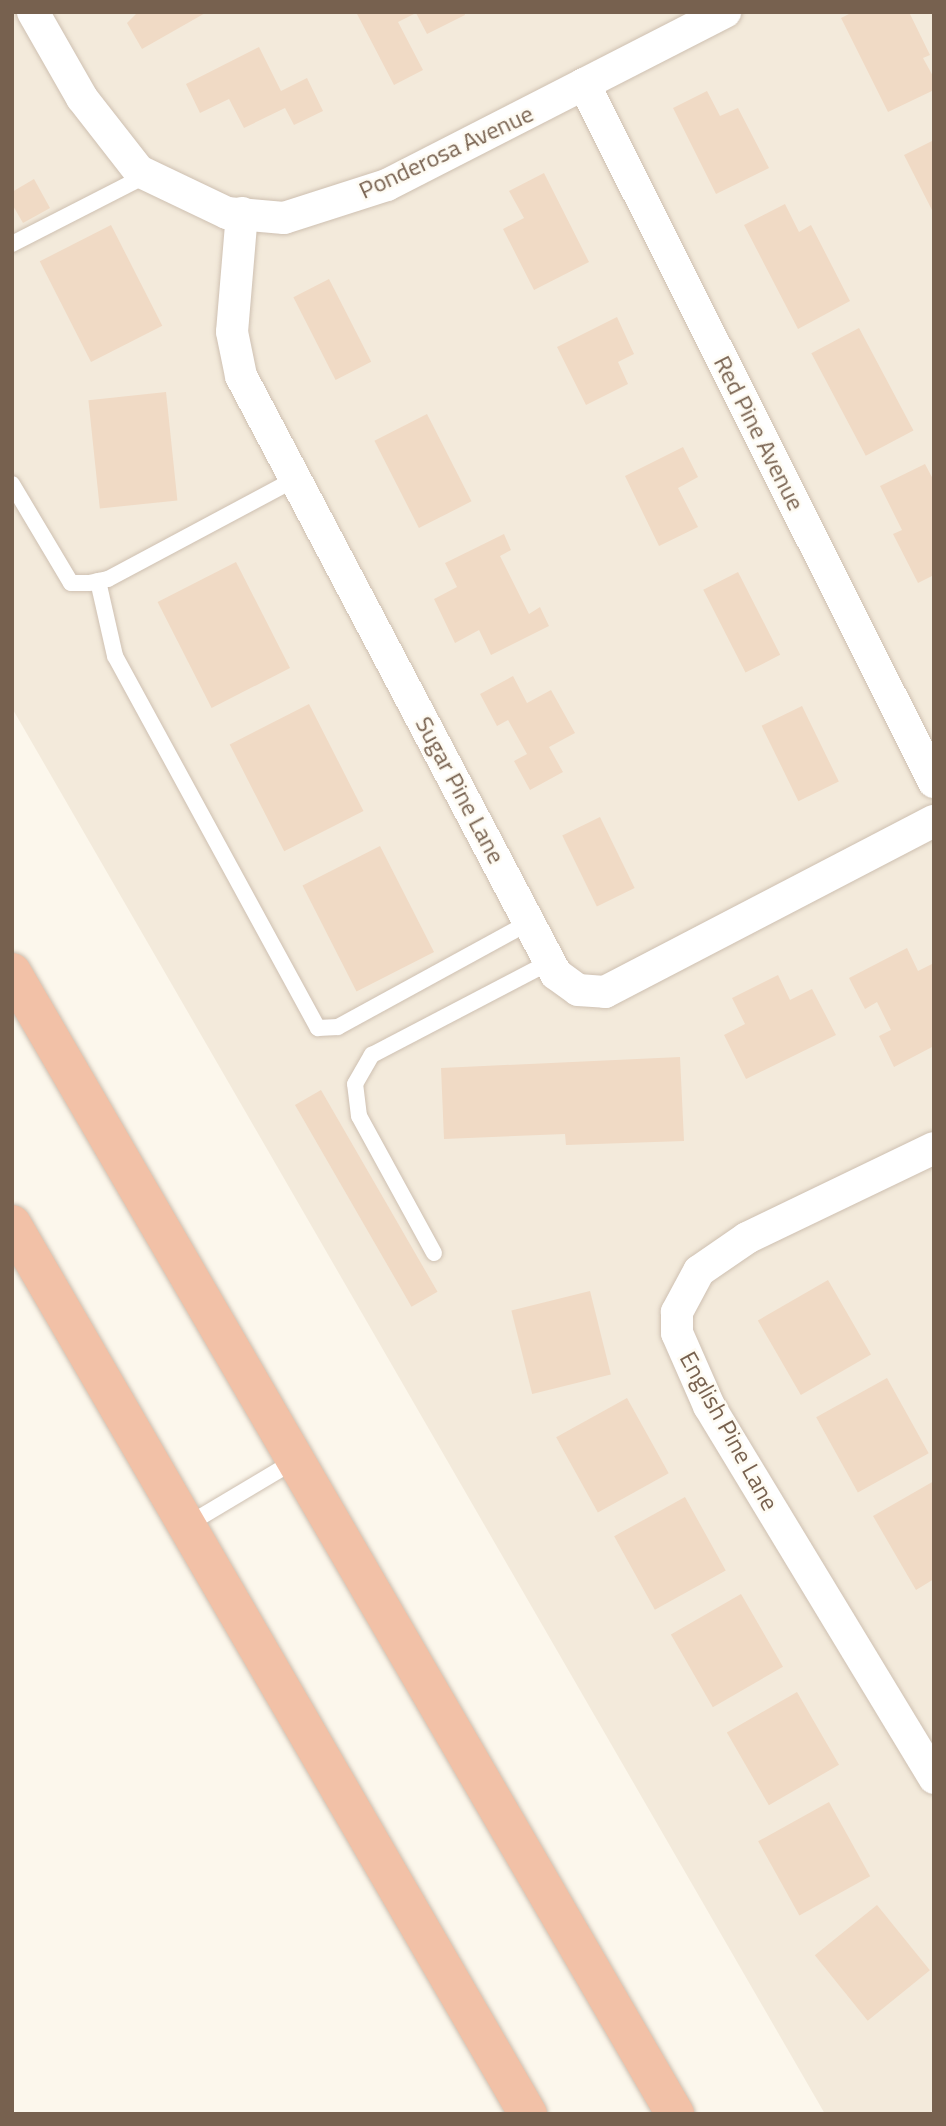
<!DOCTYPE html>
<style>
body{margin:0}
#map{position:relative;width:946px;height:2126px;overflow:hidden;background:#fcf7ec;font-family:"Titillium Web",sans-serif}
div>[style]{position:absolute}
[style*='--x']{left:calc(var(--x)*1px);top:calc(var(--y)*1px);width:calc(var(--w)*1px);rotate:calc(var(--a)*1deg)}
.residential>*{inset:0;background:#f3eadb}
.building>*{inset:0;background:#f0dac5;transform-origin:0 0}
.roads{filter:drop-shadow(0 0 2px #cec0b1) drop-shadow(0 0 2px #cec0b1)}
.service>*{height:16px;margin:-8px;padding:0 8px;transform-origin:8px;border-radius:8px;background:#fff}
.minor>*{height:32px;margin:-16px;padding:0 16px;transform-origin:16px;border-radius:16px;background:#fff}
.motorway>*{height:38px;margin:-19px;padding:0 19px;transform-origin:19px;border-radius:19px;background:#f2c1a7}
span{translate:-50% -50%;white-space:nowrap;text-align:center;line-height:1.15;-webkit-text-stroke:5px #fefbf3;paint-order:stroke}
.street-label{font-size:24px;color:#77614f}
.frame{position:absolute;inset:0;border:14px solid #77614f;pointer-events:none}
</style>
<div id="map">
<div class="residential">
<i style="clip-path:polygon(12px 12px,934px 12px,934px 2114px,825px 2114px,12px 708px)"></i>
</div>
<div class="building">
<i style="clip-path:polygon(138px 12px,207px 12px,142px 49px,127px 23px)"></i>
<i style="clip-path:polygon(356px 12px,464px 12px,465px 15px,427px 34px,416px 13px,398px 22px,423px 70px,394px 85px)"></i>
<i style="clip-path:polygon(853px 12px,909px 12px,930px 55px,923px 58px,934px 78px,934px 90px,888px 112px,841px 18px)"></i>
<i style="clip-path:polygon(259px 47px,281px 91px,307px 78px,323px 111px,294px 125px,285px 108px,244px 128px,229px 99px,200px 113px,186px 84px)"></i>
<i style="clip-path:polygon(707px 91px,720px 116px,738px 108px,769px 168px,716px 194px,673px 108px)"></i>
<i style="clip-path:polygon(934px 140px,934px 214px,904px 155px)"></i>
<i style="clip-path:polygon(544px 173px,589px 262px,534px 290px,503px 229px,524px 218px,509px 191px)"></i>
<i style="clip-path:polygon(34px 179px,50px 208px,23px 223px,12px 204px,12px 192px)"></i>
<i style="clip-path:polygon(785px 204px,799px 232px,811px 225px,850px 301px,798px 329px,744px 225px)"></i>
<i style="left:111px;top:225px;width:113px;height:80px;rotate:63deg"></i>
<i style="left:329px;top:279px;width:93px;height:40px;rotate:63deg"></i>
<i style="clip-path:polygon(617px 317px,634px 354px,618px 362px,628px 384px,586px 405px,557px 347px)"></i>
<i style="left:859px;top:328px;width:116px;height:54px;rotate:62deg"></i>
<i style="left:166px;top:392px;width:109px;height:78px;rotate:84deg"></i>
<i style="left:427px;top:414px;width:98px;height:59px;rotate:63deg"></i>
<i style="clip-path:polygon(683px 447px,698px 477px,678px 488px,698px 527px,659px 546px,625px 476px)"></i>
<i style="clip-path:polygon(925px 464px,934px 481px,934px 575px,918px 583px,893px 534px,902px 530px,880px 486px)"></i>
<i style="clip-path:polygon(504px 534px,511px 550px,500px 556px,529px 614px,540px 607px,549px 626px,491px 655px,479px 630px,455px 643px,434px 599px,457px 587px,445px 563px)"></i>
<i style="left:236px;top:562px;width:119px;height:88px;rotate:63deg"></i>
<i style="left:738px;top:572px;width:93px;height:39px;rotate:63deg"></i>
<i style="clip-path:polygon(513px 676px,527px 703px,551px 690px,575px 733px,549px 747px,563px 772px,530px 790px,514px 761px,527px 754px,508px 720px,497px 726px,480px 694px)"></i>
<i style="left:309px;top:704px;width:120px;height:89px;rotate:63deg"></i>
<i style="left:802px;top:706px;width:84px;height:45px;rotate:64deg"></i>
<i style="left:600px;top:817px;width:79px;height:42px;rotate:64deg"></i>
<i style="left:380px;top:846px;width:119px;height:87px;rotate:63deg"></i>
<i style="clip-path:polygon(907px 948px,918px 971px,934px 963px,934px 1046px,894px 1067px,879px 1036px,891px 1030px,877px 1002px,865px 1009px,849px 978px)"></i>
<i style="clip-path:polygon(778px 975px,790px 1000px,812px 989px,836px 1035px,746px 1079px,724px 1035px,745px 1024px,732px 998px)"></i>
<i style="clip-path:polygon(680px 1057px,684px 1141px,566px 1145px,565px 1134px,444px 1139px,441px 1068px)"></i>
<i style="left:321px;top:1090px;width:233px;height:30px;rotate:60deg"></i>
<i style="left:828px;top:1280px;width:86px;height:81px;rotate:60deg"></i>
<i style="left:590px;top:1291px;width:86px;height:81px;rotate:76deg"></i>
<i style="left:887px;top:1378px;width:86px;height:81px;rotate:61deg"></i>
<i style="left:627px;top:1398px;width:86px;height:81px;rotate:61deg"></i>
<i style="clip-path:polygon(934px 1481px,934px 1579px,916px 1590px,873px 1516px)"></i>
<i style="left:685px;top:1497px;width:84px;height:81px;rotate:61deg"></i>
<i style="left:741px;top:1594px;width:84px;height:81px;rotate:60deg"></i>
<i style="left:797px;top:1692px;width:84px;height:81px;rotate:60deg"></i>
<i style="left:829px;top:1802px;width:85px;height:81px;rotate:61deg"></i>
<i style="left:877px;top:1905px;width:84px;height:80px;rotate:51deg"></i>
</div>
<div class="roads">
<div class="service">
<i style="--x:12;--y:244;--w:152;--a:-27.1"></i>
<i style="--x:12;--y:484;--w:115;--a:59.2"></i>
<i style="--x:71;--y:583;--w:18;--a:0"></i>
<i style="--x:89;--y:583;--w:19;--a:-12"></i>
<i style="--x:108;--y:579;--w:212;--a:-28.1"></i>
<i style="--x:98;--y:581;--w:77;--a:77.2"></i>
<i style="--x:115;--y:656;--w:424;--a:61.4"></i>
<i style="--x:318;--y:1028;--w:20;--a:-3"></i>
<i style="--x:338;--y:1027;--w:219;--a:-28.7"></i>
<i style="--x:434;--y:1253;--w:156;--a:-118.7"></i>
<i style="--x:359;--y:1116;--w:32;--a:-97"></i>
<i style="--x:355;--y:1084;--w:34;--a:-60"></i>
<i style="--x:372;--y:1055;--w:201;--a:-27.6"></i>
<i style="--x:187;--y:1525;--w:127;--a:-30.8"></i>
</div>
<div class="minor">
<i style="--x:33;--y:12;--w:99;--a:60.3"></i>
<i style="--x:82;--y:98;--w:93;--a:52"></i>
<i style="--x:139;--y:171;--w:98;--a:25.5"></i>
<i style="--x:227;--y:213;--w:57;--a:5"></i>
<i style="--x:284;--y:218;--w:108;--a:-17.8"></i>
<i style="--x:387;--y:185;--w:380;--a:-27.1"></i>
<i style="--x:584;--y:84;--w:781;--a:63.37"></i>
<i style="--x:242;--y:213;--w:119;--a:94.8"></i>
<i style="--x:232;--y:332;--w:45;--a:78.4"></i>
<i style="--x:241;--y:376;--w:676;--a:62.22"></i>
<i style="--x:556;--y:974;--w:27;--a:36"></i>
<i style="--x:578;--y:990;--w:27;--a:4"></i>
<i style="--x:605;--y:992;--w:371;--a:-27.5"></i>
<i style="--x:934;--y:1148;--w:208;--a:154.3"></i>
<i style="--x:747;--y:1238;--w:58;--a:145.5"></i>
<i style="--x:699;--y:1271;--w:47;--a:118.2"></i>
<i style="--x:677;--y:1312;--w:21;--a:90"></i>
<i style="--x:677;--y:1333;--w:80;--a:66.3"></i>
<i style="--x:709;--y:1406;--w:435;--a:58.8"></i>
</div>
<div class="motorway">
<i style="--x:12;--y:972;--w:1321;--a:59.86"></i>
<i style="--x:12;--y:1224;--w:1029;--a:59.9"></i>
</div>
</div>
<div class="street-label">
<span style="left:446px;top:152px;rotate:-25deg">Ponderosa Avenue</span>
<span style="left:759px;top:433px;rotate:63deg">Red Pine Avenue</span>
<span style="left:460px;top:790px;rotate:62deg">Sugar Pine Lane</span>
<span style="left:729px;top:1431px;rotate:61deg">English Pine Lane</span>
</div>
<div class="frame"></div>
</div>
